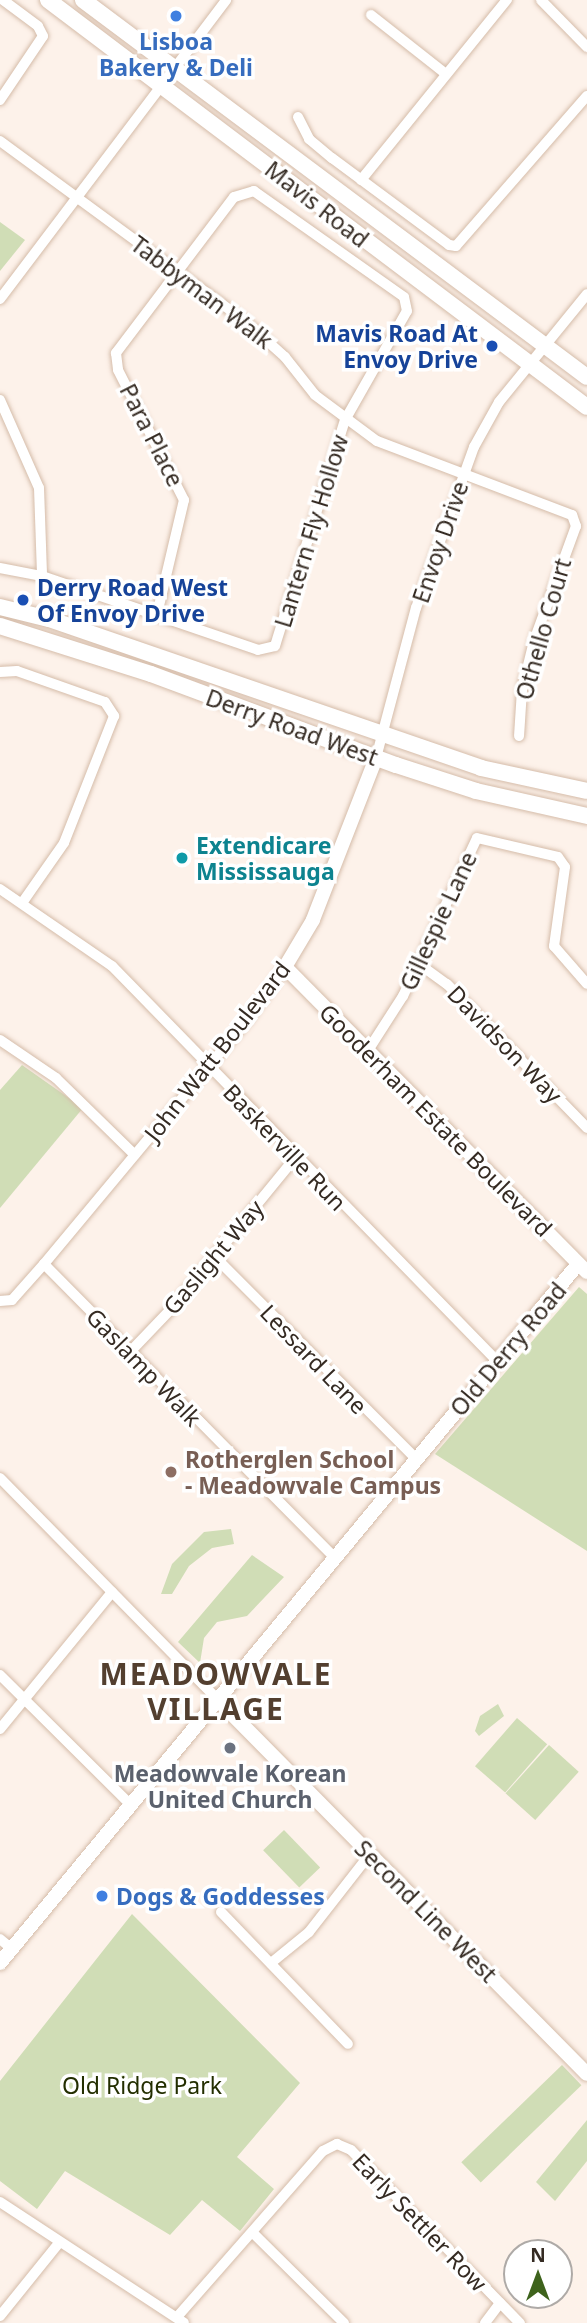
<!DOCTYPE html>
<style>
body{margin:0}
#map{position:relative;width:587px;height:2323px;overflow:hidden;background:#fdf2ea;font-family:"Noto Sans",sans-serif}
div>[style]{position:absolute}
[style*='--x']{left:calc(var(--x)*1px);top:calc(var(--y)*1px);width:calc(var(--w)*1px);rotate:calc(var(--a)*1deg)}
.green>*{inset:0;background:#d0ddb6;transform-origin:0 0}
.roads{filter:drop-shadow(0 0 2px #d5bca9) drop-shadow(0 0 2px #d5bca9)}
.minor>*{height:10px;margin:-5px;padding:0 5px;transform-origin:5px;border-radius:5px;background:#fff}
.tertiary>*{height:14px;margin:-7px;padding:0 7px;transform-origin:7px;border-radius:7px;background:#fff}
.secondary>*{height:16px;margin:-8px;padding:0 8px;transform-origin:8px;border-radius:8px;background:#fff}
.dots>*{width:19px;height:19px;translate:-50% -50%;box-sizing:border-box;border:4px solid #fff;border-radius:50%}
span{translate:-50% -50%;white-space:nowrap;text-align:center;line-height:1.15;-webkit-text-stroke:7px #fff;paint-order:stroke}
.shop-label{font-size:23px;color:#366cbe;font-weight:700}
.left{translate:0 -50%;text-align:left}
.street-label{font-size:23px;color:#352b23}
.transit-label{font-size:23px;color:#164399;font-weight:700}
.right{translate:-100% -50%;text-align:right}
.culture-label{font-size:23px;color:#0d838f;font-weight:700}
.education-label{font-size:23px;color:#785e54;font-weight:700}
.worship-label{font-size:23px;color:#5b616d;font-weight:700}
.park-label{font-size:23px;color:#232e00}
.district-label{font-size:30px;color:#533f2f;font-weight:700;letter-spacing:2px}
.north{position:absolute;left:503px;top:2239px;width:70px;height:70px;box-sizing:border-box;background:#fff;border:2px solid #aeaaa7;border-radius:50%;rotate:0deg;font-size:19px;font-weight:700;line-height:28px;text-align:center;color:#352b23}
.north::after{content:'';display:block;margin:auto;width:24px;height:32px;background:#3e631c;clip-path:polygon(50% 0,100% 100%,50% 72%,0 100%)}
</style>
<div id="map">
<div class="green">
<i style="clip-path:polygon(0 222px,25px 240px,0 271px)"></i>
<i style="clip-path:polygon(22px 1065px,83px 1108px,0 1208px,0 1090px)"></i>
<i style="clip-path:polygon(579px 1287px,587px 1294px,587px 1551px,435px 1454px)"></i>
<i style="clip-path:polygon(231px 1529px,234px 1544px,212px 1548px,189px 1566px,172px 1594px,161px 1594px,172px 1564px,204px 1532px)"></i>
<i style="clip-path:polygon(252px 1555px,284px 1577px,247px 1616px,217px 1622px,204px 1638px,200px 1663px,178px 1642px)"></i>
<i style="clip-path:polygon(498px 1704px,504px 1716px,479px 1736px,475px 1731px,480px 1716px)"></i>
<i style="left:517px;top:1718px;width:40px;height:64px;rotate:41deg"></i>
<i style="left:549px;top:1745px;width:40px;height:65px;rotate:42deg"></i>
<i style="left:284px;top:1830px;width:52px;height:29px;rotate:46deg"></i>
<i style="clip-path:polygon(132px 1914px,300px 2083px,237px 2157px,274px 2189px,240px 2231px,202px 2200px,170px 2235px,65px 2171px,37px 2209px,0 2181px,0 2081px)"></i>
<i style="left:562px;top:2065px;width:28px;height:140px;rotate:46deg"></i>
<i style="clip-path:polygon(587px 2120px,587px 2161px,555px 2201px,536px 2182px)"></i>
</div>
<div class="roads">
<div class="minor">
<i style="--x:541;--y:0;--w:66;--a:45.6"></i>
<i style="--x:371;--y:15;--w:95;--a:38.2"></i>
<i style="--x:0;--y:100;--w:77;--a:-56.1"></i>
<i style="--x:43;--y:36;--w:11;--a:-117"></i>
<i style="--x:38;--y:26;--w:44;--a:-143.4"></i>
<i style="--x:298;--y:117;--w:25;--a:63"></i>
<i style="--x:309;--y:139;--w:30;--a:40"></i>
<i style="--x:332;--y:158;--w:146;--a:36.6"></i>
<i style="--x:449;--y:245;--w:7;--a:8"></i>
<i style="--x:456;--y:246;--w:199;--a:-48.9"></i>
<i style="--x:0;--y:141;--w:304;--a:36.3"></i>
<i style="--x:245;--y:321;--w:54;--a:42"></i>
<i style="--x:285;--y:357;--w:48;--a:51.7"></i>
<i style="--x:315;--y:395;--w:77;--a:36.6"></i>
<i style="--x:377;--y:441;--w:209;--a:20.8"></i>
<i style="--x:572;--y:515;--w:12;--a:70"></i>
<i style="--x:576;--y:526;--w:122;--a:110.1"></i>
<i style="--x:534;--y:641;--w:50;--a:103.8"></i>
<i style="--x:522;--y:690;--w:46;--a:93.7"></i>
<i style="--x:361;--y:180;--w:232;--a:-51"></i>
<i style="--x:0;--y:299;--w:375;--a:-52.9"></i>
<i style="--x:0;--y:400;--w:96;--a:66.1"></i>
<i style="--x:39;--y:488;--w:88;--a:88"></i>
<i style="--x:0;--y:568;--w:43;--a:10.8"></i>
<i style="--x:42;--y:576;--w:228;--a:18.9"></i>
<i style="--x:258;--y:650;--w:17;--a:-13"></i>
<i style="--x:275;--y:646;--w:237;--a:-72.8"></i>
<i style="--x:345;--y:420;--w:125;--a:-60.4"></i>
<i style="--x:407;--y:311;--w:14;--a:-102"></i>
<i style="--x:404;--y:297;--w:184;--a:-144.8"></i>
<i style="--x:254;--y:191;--w:21;--a:163"></i>
<i style="--x:234;--y:197;--w:196;--a:127.1"></i>
<i style="--x:116;--y:353;--w:17;--a:83"></i>
<i style="--x:118;--y:370;--w:146;--a:63.1"></i>
<i style="--x:184;--y:500;--w:117;--a:103.3"></i>
<i style="--x:0;--y:672;--w:17;--a:-3"></i>
<i style="--x:17;--y:671;--w:93;--a:19.4"></i>
<i style="--x:105;--y:702;--w:17;--a:57"></i>
<i style="--x:114;--y:716;--w:136;--a:111.5"></i>
<i style="--x:64;--y:843;--w:73;--a:125"></i>
<i style="--x:376;--y:758;--w:155;--a:-75.1"></i>
<i style="--x:416;--y:608;--w:171;--a:-70.2"></i>
<i style="--x:474;--y:447;--w:51;--a:-60.9"></i>
<i style="--x:499;--y:402;--w:139;--a:-50.8"></i>
<i style="--x:0;--y:889;--w:136;--a:34.5"></i>
<i style="--x:112;--y:966;--w:553;--a:45.73"></i>
<i style="--x:419;--y:964;--w:34;--a:36"></i>
<i style="--x:447;--y:984;--w:201;--a:45.8"></i>
<i style="--x:0;--y:1040;--w:68;--a:34.2"></i>
<i style="--x:56;--y:1078;--w:110;--a:44.3"></i>
<i style="--x:367;--y:1052;--w:67;--a:-57.3"></i>
<i style="--x:403;--y:996;--w:174;--a:-64.9"></i>
<i style="--x:477;--y:838;--w:83;--a:13.2"></i>
<i style="--x:558;--y:857;--w:12;--a:55"></i>
<i style="--x:565;--y:867;--w:80;--a:97.9"></i>
<i style="--x:554;--y:946;--w:50;--a:49"></i>
<i style="--x:215;--y:1257;--w:285;--a:45.1"></i>
<i style="--x:44;--y:1264;--w:412;--a:45.3"></i>
<i style="--x:0;--y:1301;--w:12;--a:-5"></i>
<i style="--x:12;--y:1300;--w:48;--a:-48.4"></i>
<i style="--x:44;--y:1264;--w:319;--a:-50.2"></i>
<i style="--x:248;--y:1019;--w:64;--a:-54.6"></i>
<i style="--x:129;--y:1353;--w:64;--a:-46.3"></i>
<i style="--x:173;--y:1307;--w:193;--a:-50.7"></i>
<i style="--x:0;--y:1478;--w:311;--a:45.5"></i>
<i style="--x:0;--y:1675;--w:183;--a:44.8"></i>
<i style="--x:0;--y:1729;--w:177;--a:-50.7"></i>
<i style="--x:221;--y:1912;--w:183;--a:46.1"></i>
<i style="--x:0;--y:1939;--w:16;--a:40"></i>
<i style="--x:271;--y:1963;--w:49;--a:-39.2"></i>
<i style="--x:309;--y:1932;--w:99;--a:-52"></i>
<i style="--x:0;--y:2202;--w:220;--a:33.3"></i>
<i style="--x:253;--y:2233;--w:128;--a:44.7"></i>
<i style="--x:0;--y:2316;--w:94;--a:-51.1"></i>
<i style="--x:177;--y:2317;--w:221;--a:-48.7"></i>
<i style="--x:323;--y:2151;--w:16;--a:-27"></i>
<i style="--x:337;--y:2144;--w:15;--a:23"></i>
<i style="--x:351;--y:2150;--w:242;--a:45.7"></i>
<i style="--x:485;--y:2323;--w:25;--a:-53"></i>
</div>
<div class="tertiary">
<i style="--x:376;--y:758;--w:174;--a:111.3"></i>
<i style="--x:313;--y:920;--w:55;--a:120.8"></i>
<i style="--x:285;--y:967;--w:429;--a:45.3"></i>
<i style="--x:218;--y:1700;--w:525;--a:45.39"></i>
<i style="--x:0;--y:1963;--w:907;--a:-50.41"></i>
</div>
<div class="secondary">
<i style="--x:48;--y:0;--w:675;--a:37.06"></i>
<i style="--x:83;--y:0;--w:629;--a:36.8"></i>
<i style="--x:0;--y:607;--w:50;--a:13.8"></i>
<i style="--x:49;--y:619;--w:457;--a:19"></i>
<i style="--x:481;--y:768;--w:108;--a:12.2"></i>
<i style="--x:0;--y:626;--w:158;--a:17.6"></i>
<i style="--x:151;--y:674;--w:261;--a:20.4"></i>
<i style="--x:396;--y:765;--w:84;--a:18"></i>
<i style="--x:476;--y:791;--w:114;--a:12.7"></i>
</div>
</div>
<div class="dots">
<i style="left:176px;top:16px;background:#3f7fe0"></i>
<i style="left:492px;top:346px;background:#1a4fb4"></i>
<i style="left:23px;top:600px;background:#1a4fb4"></i>
<i style="left:182px;top:858px;background:#0f9aa8"></i>
<i style="left:171px;top:1472px;background:#8d6e63"></i>
<i style="left:230px;top:1748px;background:#6b7280"></i>
<i style="left:102px;top:1896px;background:#3f7fe0"></i>
</div>
<div class="shop-label">
<span style="left:176px;top:54px">Lisboa<br>Bakery &amp; Deli</span>
<span class="left" style="left:116px;top:1896px">Dogs &amp; Goddesses</span>
</div>
<div class="street-label">
<span style="left:317px;top:204px;rotate:38deg">Mavis Road</span>
<span style="left:202px;top:292px;rotate:37deg">Tabbyman Walk</span>
<span style="left:152px;top:435px;rotate:63deg">Para Place</span>
<span style="left:311px;top:531px;rotate:-73deg">Lantern Fly Hollow</span>
<span style="left:440px;top:542px;rotate:-71deg">Envoy Drive</span>
<span style="left:543px;top:629px;rotate:-74deg">Othello Court</span>
<span style="left:292px;top:727px;rotate:20deg">Derry Road West</span>
<span style="left:438px;top:921px;rotate:-65deg">Gillespie Lane</span>
<span style="left:505px;top:1044px;rotate:46deg">Davidson Way</span>
<span style="left:217px;top:1051px;rotate:-52deg">John Watt Boulevard</span>
<span style="left:436px;top:1120px;rotate:45deg">Gooderham Estate Boulevard</span>
<span style="left:285px;top:1147px;rotate:46deg">Baskerville Run</span>
<span style="left:213px;top:1257px;rotate:-50deg">Gaslight Way</span>
<span style="left:508px;top:1349px;rotate:-50deg">Old Derry Road</span>
<span style="left:314px;top:1359px;rotate:46deg">Lessard Lane</span>
<span style="left:144px;top:1367px;rotate:46deg">Gaslamp Walk</span>
<span style="left:426px;top:1911px;rotate:45deg">Second Line West</span>
<span style="left:420px;top:2222px;rotate:46deg">Early Settler Row</span>
</div>
<div class="transit-label">
<span class="right" style="left:478px;top:346px">Mavis Road At<br>Envoy Drive</span>
<span class="left" style="left:37px;top:600px">Derry Road West<br>Of Envoy Drive</span>
</div>
<div class="culture-label">
<span class="left" style="left:196px;top:858px">Extendicare<br>Mississauga</span>
</div>
<div class="education-label">
<span class="left" style="left:185px;top:1472px">Rotherglen School<br>- Meadowvale Campus</span>
</div>
<div class="worship-label">
<span style="left:230px;top:1786px">Meadowvale Korean<br>United Church</span>
</div>
<div class="park-label">
<span style="left:142px;top:2085px">Old Ridge Park</span>
</div>
<div class="district-label">
<span style="left:216px;top:1691px">MEADOWVALE<br>VILLAGE</span>
</div>
<div class="north">N</div>
</div>
